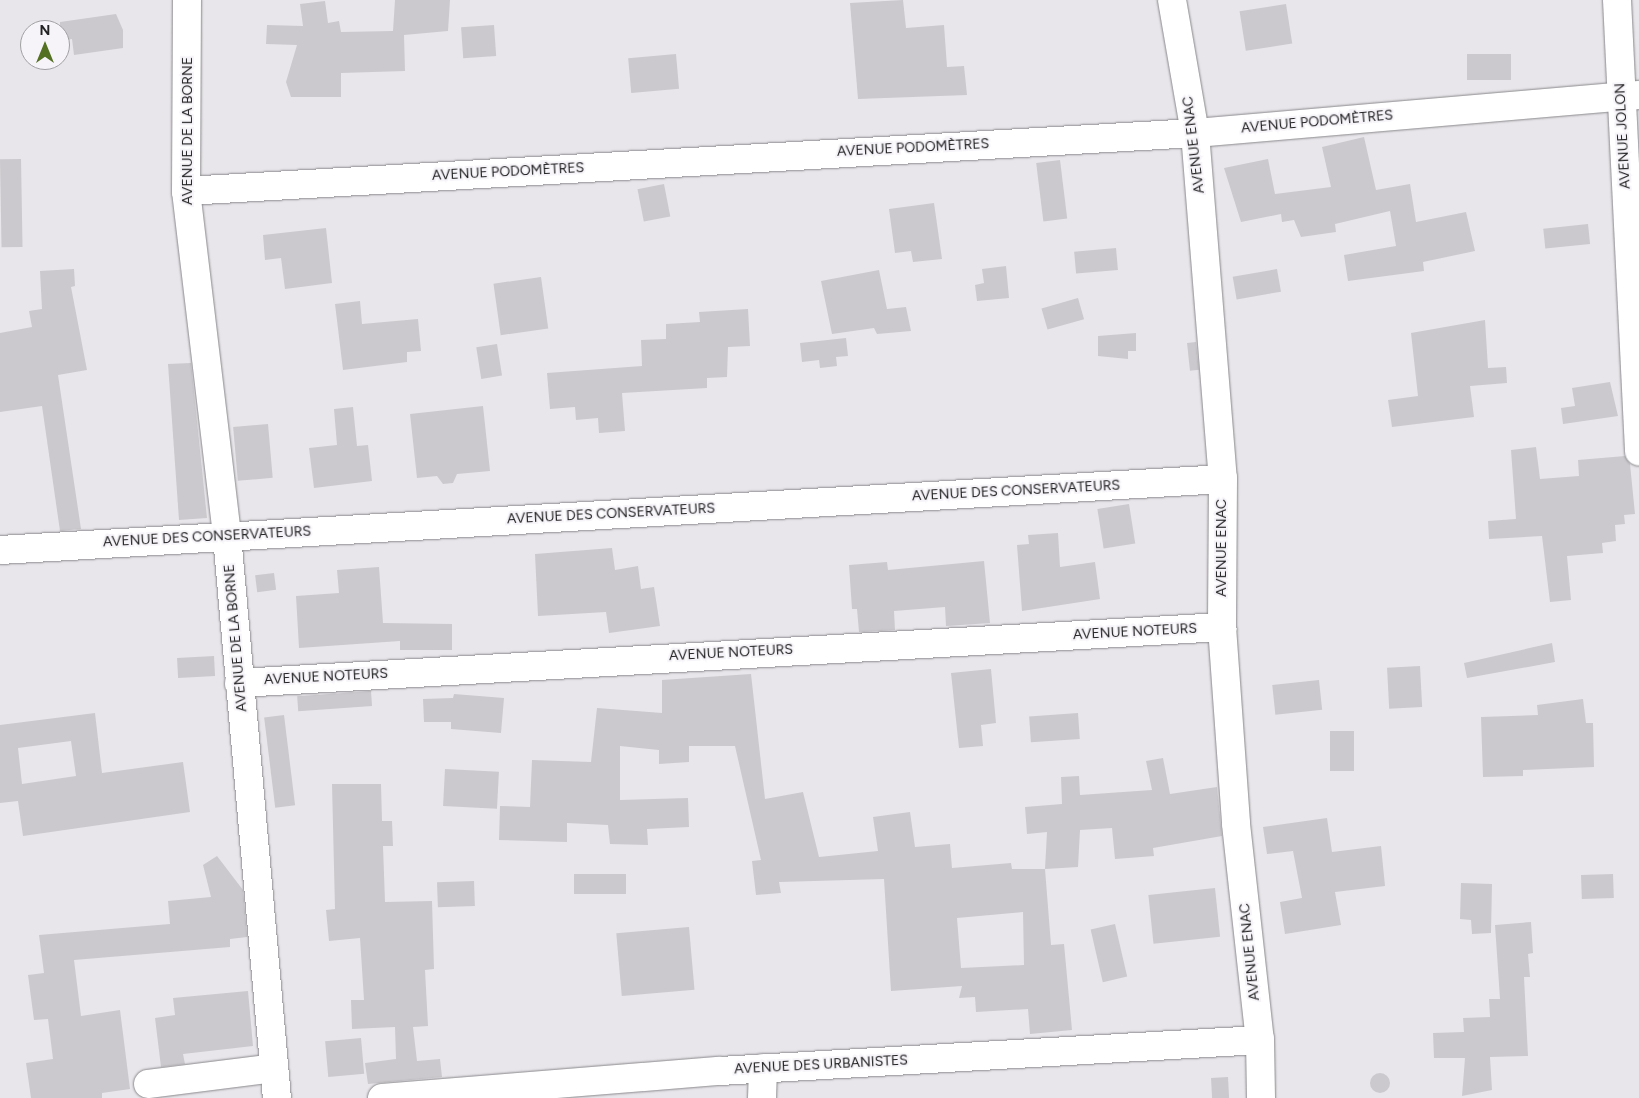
<!DOCTYPE html>
<meta charset="utf-8">
<style>
body{margin:0}
#map{position:relative;width:1639px;height:1098px;overflow:hidden;background:#e8e6ea;font-family:Figtree,sans-serif}
div>[style]{position:absolute}
[style*='--x']{left:calc(var(--x)*1px);top:calc(var(--y)*1px);width:calc(var(--w)*1px);rotate:calc(var(--a)*1deg)}
.building>*{inset:0;background:#cbc9cd;transform-origin:0 0}
.round{border-radius:50%}
.roads{filter:drop-shadow(0 0 1px #8a888c) drop-shadow(0 0 1px #8a888c)}
.minor>*{height:28px;margin:-14px;padding:0 14px;transform-origin:14px;border-radius:14px;background:#fff}
span{translate:-50% -50%;white-space:nowrap;text-align:center;line-height:1.15;-webkit-text-stroke:4px #f6f4f8;paint-order:stroke}
.street-label{font-size:14px;color:#222123}
.north{position:absolute;left:20px;top:20px;width:50px;height:50px;box-sizing:border-box;background:#f6f4f8;border:1px solid #a1a0a3;border-radius:50%;rotate:0deg;font-size:14px;font-weight:700;line-height:20px;text-align:center;color:#222123}
.north::after{content:'';display:block;margin:auto;width:18px;height:22px;background:#537023;clip-path:polygon(50% 0,100% 100%,50% 72%,0 100%)}
</style>
<div id="map">
<div class="building">
<i style="clip-path:polygon(395px 0,450px 0,448px 31px,404px 35px,405px 71px,341px 73px,341px 97px,291px 97px,286px 82px,297px 45px,266px 44px,267px 25px,303px 26px,300px 4px,325px 1px,328px 23px,339px 21px,341px 32px,393px 31px)"></i>
<i style="clip-path:polygon(903px 0,906px 28px,944px 25px,947px 67px,964px 66px,967px 95px,858px 99px,850px 3px)"></i>
<i style="left:1286px;top:4px;width:40px;height:47px;rotate:81deg"></i>
<i style="clip-path:polygon(116px 14px,123px 30px,123px 48px,74px 55px,72px 39px,60px 41px,60px 22px)"></i>
<i style="left:494px;top:25px;width:31px;height:33px;rotate:86deg"></i>
<i style="left:676px;top:54px;width:35px;height:48px;rotate:85deg"></i>
<i style="left:1511px;top:54px;width:26px;height:44px;rotate:90deg"></i>
<i style="clip-path:polygon(1364px 137px,1376px 190px,1410px 184px,1416px 222px,1466px 212px,1475px 251px,1423px 262px,1424px 271px,1348px 281px,1344px 255px,1396px 246px,1390px 211px,1335px 224px,1336px 232px,1301px 237px,1294px 220px,1282px 222px,1281px 214px,1241px 222px,1224px 168px,1268px 159px,1275px 194px,1331px 187px,1322px 147px)"></i>
<i style="left:21px;top:159px;width:88px;height:21px;rotate:89deg"></i>
<i style="left:1060px;top:160px;width:59px;height:24px;rotate:83deg"></i>
<i style="left:664px;top:184px;width:33px;height:27px;rotate:79deg"></i>
<i style="clip-path:polygon(934px 203px,942px 259px,913px 262px,911px 251px,895px 253px,889px 209px)"></i>
<i style="left:1588px;top:224px;width:20px;height:45px;rotate:84deg"></i>
<i style="clip-path:polygon(326px 228px,332px 283px,285px 289px,281px 258px,265px 260px,263px 235px)"></i>
<i style="left:1116px;top:248px;width:22px;height:42px;rotate:85deg"></i>
<i style="clip-path:polygon(1006px 266px,1009px 298px,977px 301px,975px 285px,984px 283px,982px 269px)"></i>
<i style="clip-path:polygon(74px 269px,75px 286px,71px 287px,87px 370px,58px 375px,81px 529px,60px 531px,42px 406px,0 412px,0 333px,32px 327px,29px 311px,42px 309px,40px 271px)"></i>
<i style="left:1277px;top:269px;width:23px;height:45px;rotate:80deg"></i>
<i style="clip-path:polygon(879px 270px,887px 309px,906px 307px,911px 331px,877px 334px,874px 328px,832px 334px,821px 281px)"></i>
<i style="left:541px;top:277px;width:52px;height:48px;rotate:82deg"></i>
<i style="left:1078px;top:298px;width:22px;height:38px;rotate:74deg"></i>
<i style="clip-path:polygon(360px 301px,362px 324px,418px 319px,421px 351px,407px 352px,407px 362px,343px 370px,335px 304px)"></i>
<i style="clip-path:polygon(748px 309px,750px 346px,728px 347px,727px 377px,707px 378px,707px 388px,622px 393px,625px 431px,599px 433px,598px 418px,576px 420px,575px 407px,550px 409px,547px 373px,642px 366px,641px 340px,666px 339px,666px 324px,700px 322px,699px 312px)"></i>
<i style="clip-path:polygon(1485px 320px,1488px 368px,1506px 367px,1507px 383px,1470px 386px,1474px 417px,1392px 427px,1388px 400px,1418px 396px,1411px 333px)"></i>
<i style="clip-path:polygon(1136px 333px,1136px 351px,1128px 351px,1128px 359px,1098px 356px,1098px 336px)"></i>
<i style="clip-path:polygon(846px 338px,848px 356px,836px 357px,837px 366px,820px 368px,819px 360px,802px 362px,800px 343px)"></i>
<i style="left:1196px;top:342px;width:28px;height:9px;rotate:84deg"></i>
<i style="left:497px;top:344px;width:32px;height:21px;rotate:81deg"></i>
<i style="clip-path:polygon(191px 363px,207px 518px,179px 520px,168px 364px)"></i>
<i style="clip-path:polygon(1610px 382px,1618px 416px,1563px 424px,1561px 408px,1575px 406px,1572px 388px)"></i>
<i style="clip-path:polygon(483px 406px,490px 471px,457px 474px,453px 483px,443px 484px,437px 476px,417px 478px,410px 414px)"></i>
<i style="clip-path:polygon(353px 407px,357px 446px,368px 445px,372px 481px,314px 488px,309px 448px,337px 445px,334px 409px)"></i>
<i style="left:268px;top:424px;width:54px;height:35px;rotate:85deg"></i>
<i style="clip-path:polygon(1536px 447px,1540px 479px,1579px 476px,1578px 460px,1625px 456px,1630px 464px,1635px 514px,1624px 515px,1625px 524px,1615px 525px,1616px 541px,1602px 543px,1603px 553px,1567px 556px,1571px 600px,1550px 602px,1542px 536px,1489px 539px,1488px 521px,1516px 519px,1511px 450px)"></i>
<i style="left:1129px;top:504px;width:40px;height:32px;rotate:81deg"></i>
<i style="clip-path:polygon(1058px 533px,1060px 567px,1095px 562px,1100px 599px,1022px 611px,1017px 545px,1029px 544px,1028px 535px)"></i>
<i style="clip-path:polygon(612px 548px,615px 570px,638px 566px,641px 589px,654px 587px,660px 626px,609px 633px,606px 612px,538px 616px,535px 554px)"></i>
<i style="clip-path:polygon(984px 561px,990px 623px,946px 626px,945px 607px,894px 611px,895px 630px,859px 632px,857px 609px,852px 609px,849px 565px,887px 562px,888px 570px)"></i>
<i style="clip-path:polygon(379px 567px,383px 623px,452px 624px,452px 650px,400px 650px,400px 641px,299px 648px,296px 596px,339px 593px,337px 570px)"></i>
<i style="left:274px;top:573px;width:17px;height:19px;rotate:83deg"></i>
<i style="clip-path:polygon(1552px 643px,1555px 662px,1467px 678px,1464px 663px)"></i>
<i style="left:214px;top:656px;width:20px;height:37px;rotate:87deg"></i>
<i style="left:1420px;top:666px;width:41px;height:33px;rotate:87deg"></i>
<i style="clip-path:polygon(991px 669px,996px 723px,981px 725px,983px 746px,959px 748px,951px 673px)"></i>
<i style="clip-path:polygon(evenodd,751px 674px,765px 799px,803px 792px,819px 857px,878px 851px,873px 817px,910px 812px,915px 847px,950px 844px,952px 868px,1011px 863px,1012px 869px,1045px 869px,1051px 945px,1064px 944px,1072px 1030px,1030px 1034px,1028px 1009px,976px 1012px,975px 997px,959px 998px,962px 986px,891px 991px,884px 879px,779px 882px,781px 893px,756px 895px,752px 861px,761px 860px,735px 746px,689px 746px,689px 762px,659px 764px,659px 750px,620px 746px,620px 800px,688px 798px,689px 827px,647px 829px,648px 845px,610px 844px,608px 825px,567px 823px,567px 842px,499px 840px,500px 806px,530px 807px,532px 760px,591px 762px,597px 708px,662px 713px,662px 680px,751px 674px,1023px 912px,1024px 965px,961px 968px,957px 918px,1023px 912px)"></i>
<i style="left:1319px;top:680px;width:30px;height:47px;rotate:84deg"></i>
<i style="left:371px;top:691px;width:15px;height:74px;rotate:86deg"></i>
<i style="clip-path:polygon(454px 694px,504px 698px,501px 733px,451px 729px,451px 722px,424px 722px,423px 699px,453px 698px)"></i>
<i style="clip-path:polygon(1583px 699px,1586px 723px,1593px 723px,1594px 767px,1523px 770px,1523px 776px,1483px 777px,1481px 717px,1538px 715px,1537px 705px)"></i>
<i style="clip-path:polygon(evenodd,95px 713px,102px 773px,183px 762px,190px 812px,23px 836px,18px 801px,0 803px,0 725px,95px 713px,71px 741px,76px 776px,22px 784px,18px 748px,71px 741px)"></i>
<i style="left:1078px;top:713px;width:26px;height:49px;rotate:86deg"></i>
<i style="left:284px;top:715px;width:91px;height:20px;rotate:83deg"></i>
<i style="left:1330px;top:731px;width:24px;height:40px"></i>
<i style="clip-path:polygon(1163px 758px,1170px 794px,1217px 787px,1222px 836px,1153px 848px,1154px 856px,1115px 859px,1112px 828px,1080px 830px,1078px 867px,1045px 869px,1047px 832px,1027px 834px,1025px 807px,1062px 804px,1061px 777px,1079px 776px,1080px 795px,1152px 790px,1146px 761px)"></i>
<i style="left:445px;top:769px;width:54px;height:37px;rotate:3deg"></i>
<i style="clip-path:polygon(332px 784px,381px 784px,382px 821px,392px 821px,393px 846px,383px 846px,385px 902px,432px 901px,434px 969px,425px 970px,428px 1026px,413px 1027px,417px 1061px,440px 1059px,442px 1077px,368px 1084px,365px 1063px,396px 1059px,395px 1027px,352px 1029px,351px 1000px,364px 1000px,360px 938px,329px 941px,326px 910px,335px 909px)"></i>
<i style="clip-path:polygon(1327px 818px,1332px 852px,1381px 846px,1385px 886px,1335px 892px,1341px 925px,1285px 934px,1280px 902px,1302px 898px,1293px 851px,1267px 854px,1263px 827px)"></i>
<i style="clip-path:polygon(217px 856px,243px 890px,247px 937px,230px 939px,230px 947px,74px 960px,81px 1016px,120px 1010px,130px 1089px,102px 1093px,102px 1098px,31px 1098px,26px 1063px,53px 1059px,48px 1019px,34px 1020px,28px 975px,44px 973px,39px 935px,170px 924px,168px 901px,211px 897px,203px 865px)"></i>
<i style="left:626px;top:874px;width:20px;height:52px;rotate:90deg"></i>
<i style="left:1613px;top:874px;width:24px;height:32px;rotate:88deg"></i>
<i style="left:474px;top:881px;width:25px;height:37px;rotate:88deg"></i>
<i style="clip-path:polygon(1461px 883px,1492px 884px,1491px 933px,1472px 934px,1471px 920px,1460px 919px)"></i>
<i style="left:1215px;top:888px;width:49px;height:67px;rotate:84deg"></i>
<i style="clip-path:polygon(1531px 922px,1533px 953px,1528px 954px,1530px 977px,1524px 977px,1528px 1056px,1490px 1057px,1492px 1090px,1462px 1096px,1465px 1058px,1434px 1058px,1433px 1033px,1464px 1032px,1463px 1018px,1490px 1017px,1489px 999px,1500px 999px,1495px 925px)"></i>
<i style="left:1115px;top:924px;width:54px;height:25px;rotate:77deg"></i>
<i style="left:689px;top:927px;width:63px;height:73px;rotate:85deg"></i>
<i style="clip-path:polygon(248px 991px,253px 1046px,183px 1054px,185px 1064px,161px 1067px,155px 1018px,175px 1015px,173px 998px)"></i>
<i style="left:361px;top:1038px;width:36px;height:36px;rotate:85deg"></i>
<i class="round" style="left:1370px;top:1073px;width:20px;height:20px"></i>
<i style="left:1228px;top:1077px;width:21px;height:17px;rotate:87deg"></i>
</div>
<div class="roads">
<div class="minor">
<i style="--x:187;--y:0;--w:191;--a:90.3"></i>
<i style="--x:186;--y:191;--w:347;--a:83.2"></i>
<i style="--x:227;--y:536;--w:564;--a:84.92"></i>
<i style="--x:1172;--y:0;--w:135;--a:80.2"></i>
<i style="--x:1195;--y:133;--w:347;--a:85.4"></i>
<i style="--x:1223;--y:479;--w:148;--a:90.4"></i>
<i style="--x:1222;--y:627;--w:197;--a:85.9"></i>
<i style="--x:1236;--y:824;--w:217;--a:83.7"></i>
<i style="--x:1260;--y:1040;--w:58;--a:89"></i>
<i style="--x:1617;--y:0;--w:452;--a:87.2"></i>
<i style="--x:186;--y:191;--w:1011;--a:-3.29"></i>
<i style="--x:1195;--y:133;--w:446;--a:-4.9"></i>
<i style="--x:0;--y:550;--w:1225;--a:-3.32"></i>
<i style="--x:239;--y:683;--w:985;--a:-3.26"></i>
<i style="--x:148;--y:1084;--w:127;--a:-7.2"></i>
<i style="--x:382;--y:1098;--w:339;--a:-4.6"></i>
<i style="--x:720;--y:1071;--w:541;--a:-3.29"></i>
<i style="--x:762;--y:1098;--w:30;--a:-88"></i>
</div>
</div>
<div class="street-label">
<span style="left:1317px;top:122px;rotate:-5deg">AVENUE PODOMÈTRES</span>
<span style="left:188px;top:131px;rotate:-90deg">AVENUE DE LA BORNE</span>
<span style="left:1623px;top:136px;rotate:-93deg">AVENUE JOLON</span>
<span style="left:1194px;top:145px;rotate:-97deg">AVENUE ENAC</span>
<span style="left:913px;top:148px;rotate:-3deg">AVENUE PODOMÈTRES</span>
<span style="left:508px;top:172px;rotate:-3deg">AVENUE PODOMÈTRES</span>
<span style="left:1016px;top:491px;rotate:-3deg">AVENUE DES CONSERVATEURS</span>
<span style="left:611px;top:514px;rotate:-3deg">AVENUE DES CONSERVATEURS</span>
<span style="left:207px;top:537px;rotate:-3deg">AVENUE DES CONSERVATEURS</span>
<span style="left:1222px;top:548px;rotate:-90deg">AVENUE ENAC</span>
<span style="left:1135px;top:632px;rotate:-3deg">AVENUE NOTEURS</span>
<span style="left:236px;top:638px;rotate:-95deg">AVENUE DE LA BORNE</span>
<span style="left:731px;top:653px;rotate:-3deg">AVENUE NOTEURS</span>
<span style="left:326px;top:677px;rotate:-3deg">AVENUE NOTEURS</span>
<span style="left:1250px;top:952px;rotate:-96deg">AVENUE ENAC</span>
<span style="left:821px;top:1065px;rotate:-3deg">AVENUE DES URBANISTES</span>
</div>
<div class="north">N</div>
</div>
